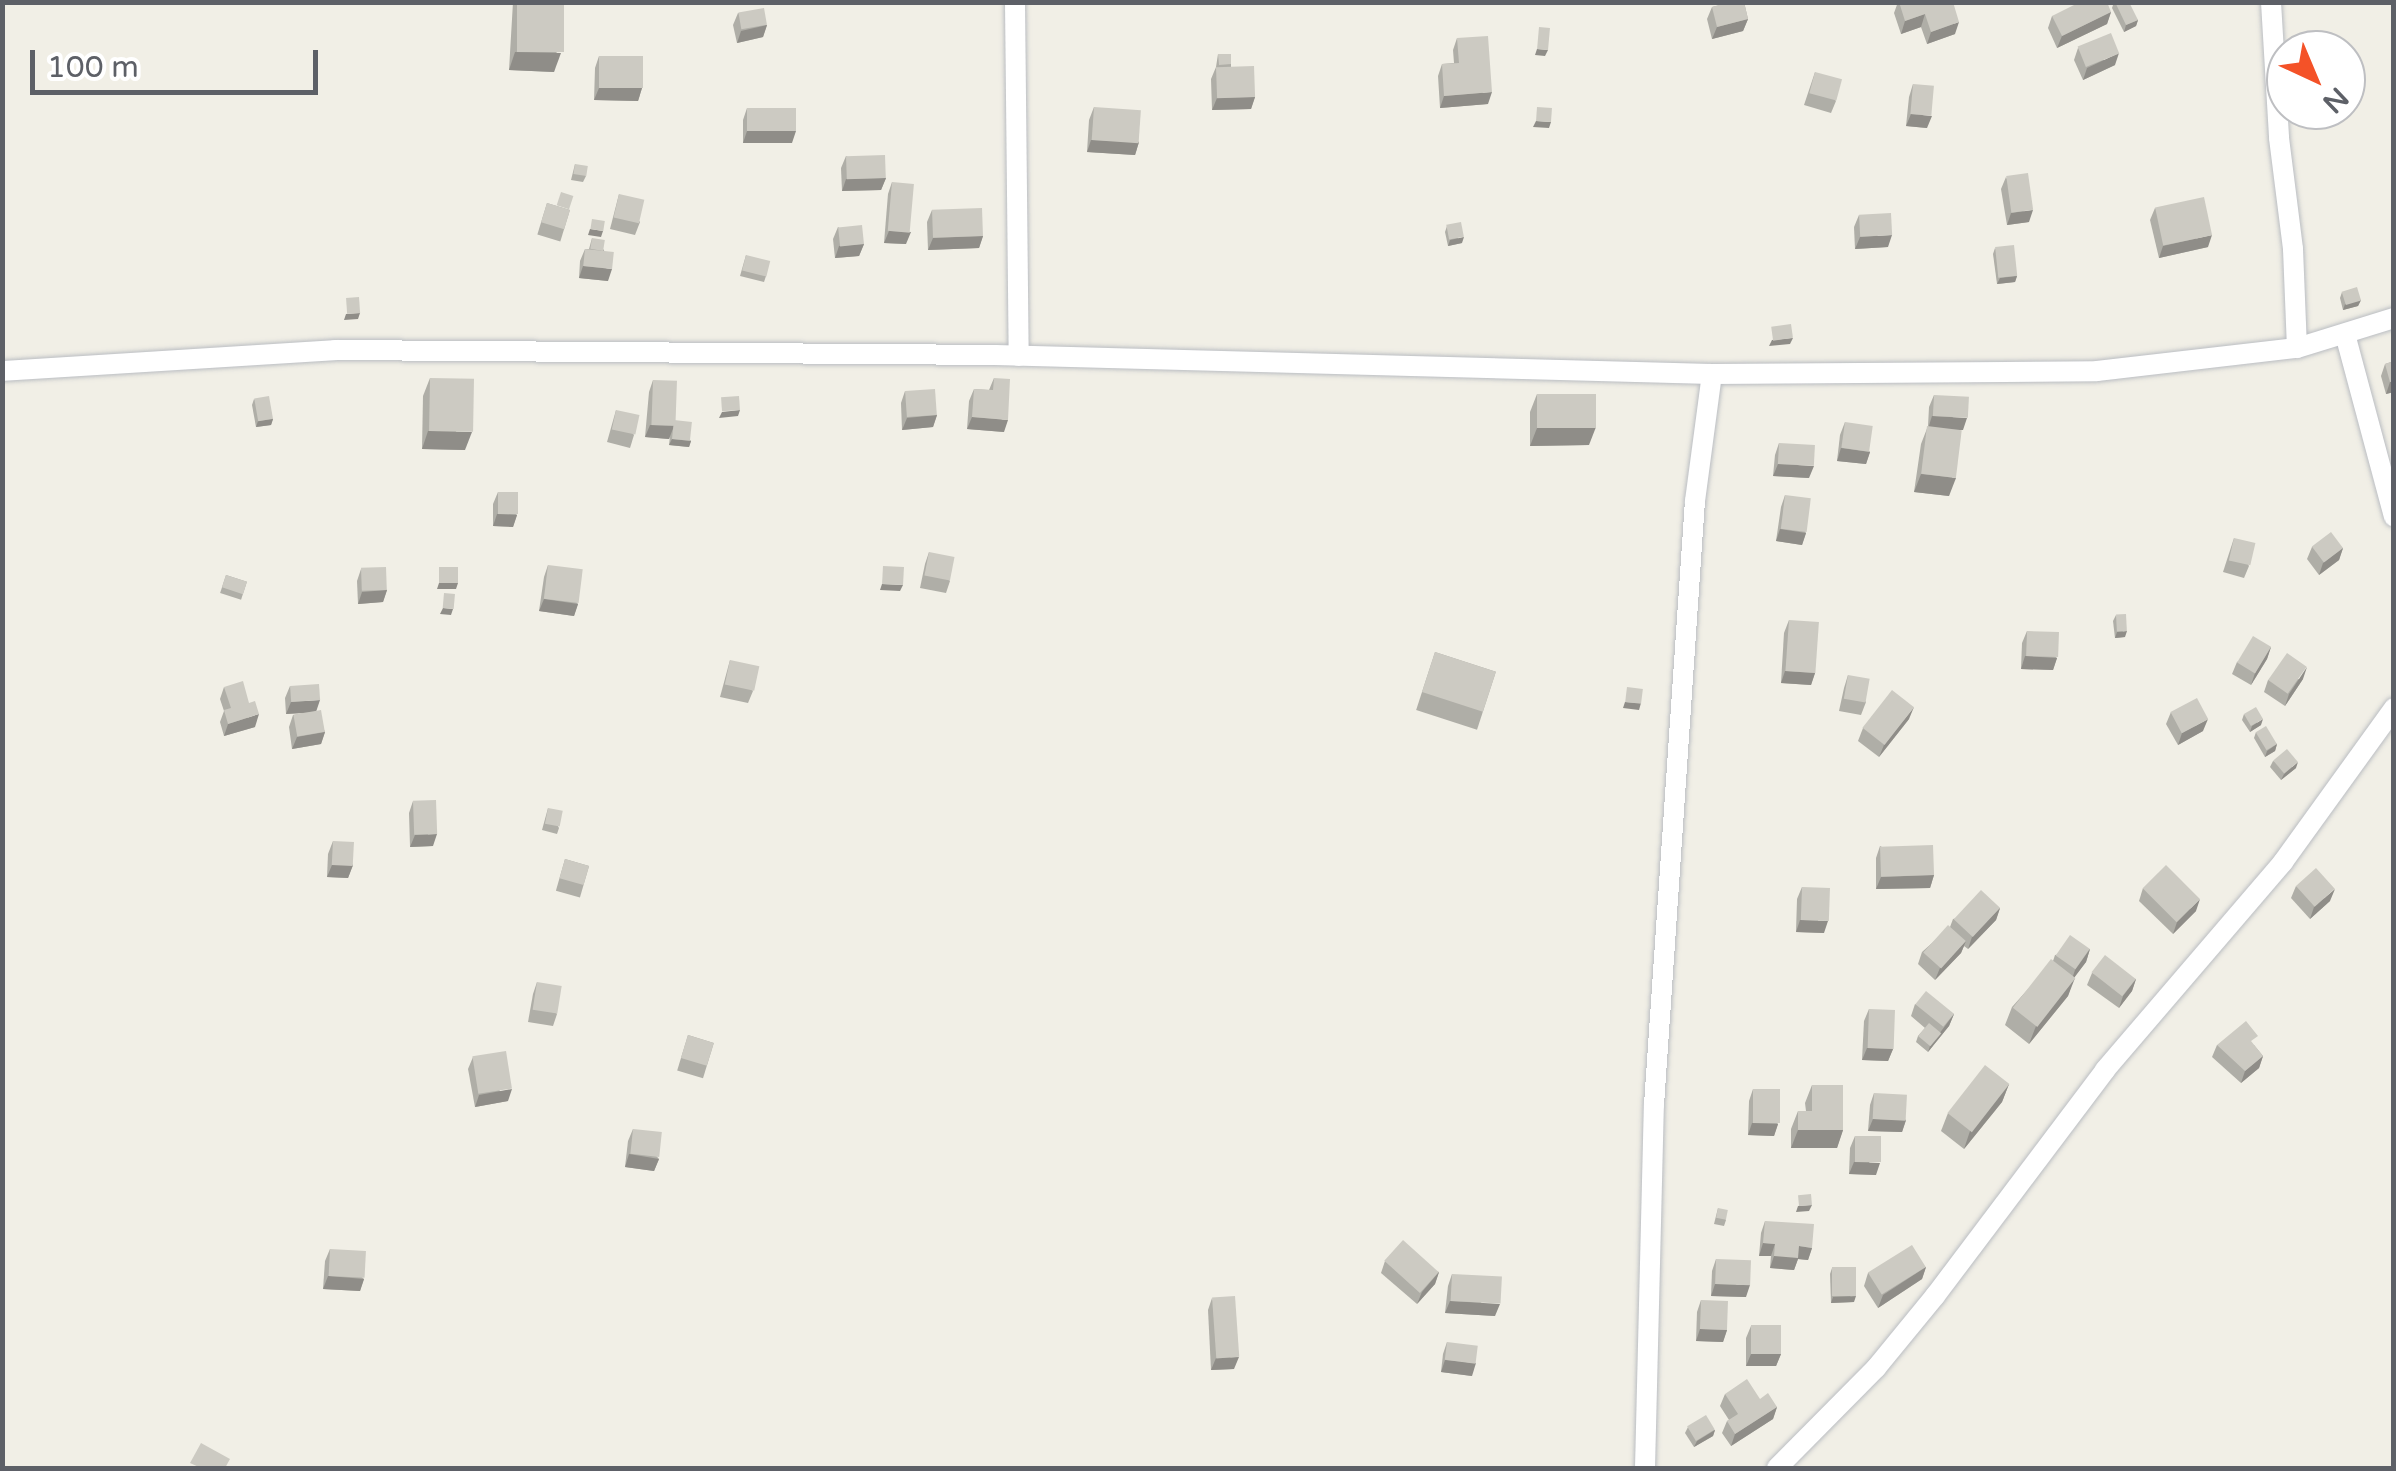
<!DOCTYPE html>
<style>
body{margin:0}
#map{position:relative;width:2396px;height:1471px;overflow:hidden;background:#f1efe6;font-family:"Varela Round",sans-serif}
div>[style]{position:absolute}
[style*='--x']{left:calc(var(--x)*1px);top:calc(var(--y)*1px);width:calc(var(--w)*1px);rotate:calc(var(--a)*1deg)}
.roads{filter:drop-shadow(0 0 2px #babdc2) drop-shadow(0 0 2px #babdc2)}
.minor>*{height:20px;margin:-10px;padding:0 10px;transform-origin:10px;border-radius:10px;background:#fff}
.wall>*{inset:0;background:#afaea7;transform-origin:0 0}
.shaded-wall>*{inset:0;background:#8f8d88}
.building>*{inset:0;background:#cccac2;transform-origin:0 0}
span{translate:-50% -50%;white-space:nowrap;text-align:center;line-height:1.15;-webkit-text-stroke:8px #fff;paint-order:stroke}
.frame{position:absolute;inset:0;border:5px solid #5d6067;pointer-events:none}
.north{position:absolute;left:2266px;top:30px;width:100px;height:100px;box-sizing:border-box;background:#fff;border:2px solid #bebfc2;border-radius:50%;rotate:136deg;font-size:28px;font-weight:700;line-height:40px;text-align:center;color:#5d6067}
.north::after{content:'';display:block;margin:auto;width:35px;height:45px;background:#f45228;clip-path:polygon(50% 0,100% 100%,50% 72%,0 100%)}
.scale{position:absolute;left:30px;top:50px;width:288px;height:45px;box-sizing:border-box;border:5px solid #5d6067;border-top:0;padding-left:12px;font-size:30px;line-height:35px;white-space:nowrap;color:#5d6067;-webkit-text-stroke:8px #fff;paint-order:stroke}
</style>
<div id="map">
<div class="roads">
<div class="minor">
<i style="--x:1015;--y:2;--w:354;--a:89.4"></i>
<i style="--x:2271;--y:2;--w:136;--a:86.6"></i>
<i style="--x:2279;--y:138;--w:112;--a:82.8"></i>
<i style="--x:2293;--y:249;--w:99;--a:87.7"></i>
<i style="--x:2345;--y:334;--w:189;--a:75"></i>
<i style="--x:2;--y:371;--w:334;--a:-3.6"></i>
<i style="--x:335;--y:350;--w:660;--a:0.43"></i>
<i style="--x:995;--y:355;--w:717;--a:1.52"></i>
<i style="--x:1712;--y:374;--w:385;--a:-0.4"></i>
<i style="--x:2097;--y:371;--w:201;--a:-6.6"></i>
<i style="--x:2297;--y:348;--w:102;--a:-17.2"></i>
<i style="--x:1645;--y:1468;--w:363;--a:-88.6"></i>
<i style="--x:1654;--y:1105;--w:605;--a:-86.12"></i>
<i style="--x:1695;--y:501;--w:128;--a:-82.4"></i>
<i style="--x:1777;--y:1468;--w:141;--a:-45.3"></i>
<i style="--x:1876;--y:1368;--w:93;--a:-50.7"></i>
<i style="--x:1935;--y:1296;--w:283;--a:-53"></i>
<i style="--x:2105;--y:1070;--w:274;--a:-49.4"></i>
<i style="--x:2283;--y:862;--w:190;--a:-54.2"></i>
</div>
</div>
<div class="wall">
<i style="clip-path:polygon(513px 2px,576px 2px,576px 5px,563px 4px,554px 72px,509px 70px)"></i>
<i style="clip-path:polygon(1712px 2px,1744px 2px,1748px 19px,1743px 31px,1712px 39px,1707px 19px,1712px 7px,1724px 4px,1712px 5px)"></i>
<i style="clip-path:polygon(1898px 2px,1953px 2px,1955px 34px,1927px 44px,1921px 27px,1901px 34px,1894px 13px)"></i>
<i style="clip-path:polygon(2114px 2px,2138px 20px,2136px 26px,2124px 32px,2112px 8px)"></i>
<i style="clip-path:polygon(2111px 12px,2107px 24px,2057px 48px,2048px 28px,2052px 16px)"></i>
<i style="clip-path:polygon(738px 13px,767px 25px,763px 37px,737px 43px,733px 25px)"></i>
<i style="clip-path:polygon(1457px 38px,1488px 104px,1440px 108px,1438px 76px,1442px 64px,1454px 63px,1453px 50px)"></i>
<i style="clip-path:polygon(2078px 48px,2115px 65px,2083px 80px,2074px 60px)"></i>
<i style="clip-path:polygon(1218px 54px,1231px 64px,1231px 67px,1255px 97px,1251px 109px,1212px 110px,1211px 79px,1216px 67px)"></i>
<i style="clip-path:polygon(599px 56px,642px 88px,638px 101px,594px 100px,595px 68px)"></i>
<i style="clip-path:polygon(1815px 72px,1836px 101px,1831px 113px,1804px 105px)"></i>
<i style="clip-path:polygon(1913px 84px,1927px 128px,1906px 126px,1909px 97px)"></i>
<i style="clip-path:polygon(1094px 107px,1139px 142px,1135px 155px,1087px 152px,1089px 120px)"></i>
<i style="clip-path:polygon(747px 108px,792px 143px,743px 143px,743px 120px)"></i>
<i style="clip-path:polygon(846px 156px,886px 178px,881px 190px,842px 191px,841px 168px)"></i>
<i style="clip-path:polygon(575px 164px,586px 176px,583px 182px,571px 180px)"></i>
<i style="clip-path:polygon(2006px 177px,2029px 222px,2007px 225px,2001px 189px)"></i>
<i style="clip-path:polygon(892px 182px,906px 244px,884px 243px,888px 194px)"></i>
<i style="clip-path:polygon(619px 194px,640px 222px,635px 235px,610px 229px)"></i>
<i style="left:547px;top:203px;width:24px;height:33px;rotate:17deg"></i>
<i style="clip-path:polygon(2155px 208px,2208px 247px,2159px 258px,2150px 220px)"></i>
<i style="clip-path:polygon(932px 210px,983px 236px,979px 248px,928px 250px,927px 222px)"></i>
<i style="clip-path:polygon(1859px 215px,1888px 247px,1855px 249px,1854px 227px)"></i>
<i style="clip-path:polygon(1447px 226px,1462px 243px,1448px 246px,1445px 232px)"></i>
<i style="clip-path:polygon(838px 227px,864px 244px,859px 256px,835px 258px,833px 239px)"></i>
<i style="clip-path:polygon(592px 238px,604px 250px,608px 281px,579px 278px,580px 261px,585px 249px,589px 249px)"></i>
<i style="clip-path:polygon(1995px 248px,2017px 276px,2015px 282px,1997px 284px,1993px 254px)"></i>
<i style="clip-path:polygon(746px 255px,766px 276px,764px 282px,740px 276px)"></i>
<i style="clip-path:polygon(2342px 292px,2361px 300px,2358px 306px,2343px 310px,2340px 298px)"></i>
<i style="clip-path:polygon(2394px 361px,2394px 392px,2386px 394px,2381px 376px,2385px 364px)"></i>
<i style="clip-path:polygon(430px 378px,465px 450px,422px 449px,423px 396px)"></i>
<i style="clip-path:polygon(994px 378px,1004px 432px,967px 429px,969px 401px,974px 389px,989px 390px)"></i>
<i style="clip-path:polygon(653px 380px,674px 420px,691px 441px,689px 447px,669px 445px,670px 436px,669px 439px,645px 437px,649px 392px)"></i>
<i style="clip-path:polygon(905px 391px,937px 415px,933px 427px,902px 430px,901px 403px)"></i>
<i style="clip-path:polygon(1537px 394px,1589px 445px,1530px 446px,1530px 412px)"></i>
<i style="clip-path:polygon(1934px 395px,1963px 430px,1960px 430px,1949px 496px,1914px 492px,1921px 444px,1928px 426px,1929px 407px)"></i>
<i style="clip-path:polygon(254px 399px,273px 419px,271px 425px,256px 427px,252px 405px)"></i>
<i style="clip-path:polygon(616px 410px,634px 435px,630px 448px,607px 442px)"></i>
<i style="clip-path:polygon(1845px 422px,1870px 452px,1866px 464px,1837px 461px,1840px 435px)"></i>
<i style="clip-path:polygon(1779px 443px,1809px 478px,1773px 476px,1775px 455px)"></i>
<i style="clip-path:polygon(498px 492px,517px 515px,513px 527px,493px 526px,493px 504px)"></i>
<i style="clip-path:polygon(1785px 495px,1806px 533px,1802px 545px,1776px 541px,1781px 507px)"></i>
<i style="clip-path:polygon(2234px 538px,2249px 566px,2244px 578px,2223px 572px)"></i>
<i style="clip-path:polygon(2312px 547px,2343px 548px,2339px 560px,2319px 575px,2307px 559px)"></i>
<i style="clip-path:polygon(929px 552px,950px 581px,946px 593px,920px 588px,925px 564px)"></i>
<i style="clip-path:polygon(548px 565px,578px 604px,574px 616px,539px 611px,544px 577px)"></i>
<i style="clip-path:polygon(361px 569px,387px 590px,383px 602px,358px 604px,357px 581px)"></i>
<i style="left:226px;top:575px;width:22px;height:19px;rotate:18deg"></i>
<i style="clip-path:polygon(2116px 615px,2125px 637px,2115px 638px,2113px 621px)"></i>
<i style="clip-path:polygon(1789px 620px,1815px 673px,1811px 685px,1781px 683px,1784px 633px)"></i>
<i style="clip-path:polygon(2027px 631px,2057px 658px,2053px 670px,2021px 669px,2022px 643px)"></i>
<i style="clip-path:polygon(2271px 647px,2267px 659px,2251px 685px,2232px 674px,2237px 662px)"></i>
<i style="left:1435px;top:652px;width:64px;height:61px;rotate:18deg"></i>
<i style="clip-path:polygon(730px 660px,753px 691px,748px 703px,720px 697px)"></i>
<i style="clip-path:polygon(1848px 675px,1866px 702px,1861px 715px,1839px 711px,1844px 688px)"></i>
<i style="clip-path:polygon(2303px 679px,2285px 706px,2264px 692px,2268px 680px)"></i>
<i style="clip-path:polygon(290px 686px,316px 711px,325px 732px,321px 744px,292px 749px,289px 727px,293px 715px,305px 713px,286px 714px,285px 698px)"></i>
<i style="clip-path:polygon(224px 687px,255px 727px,224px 736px,220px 722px,224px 711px,220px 699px)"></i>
<i style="clip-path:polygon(2171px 712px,2203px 731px,2178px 745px,2166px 724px)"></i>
<i style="clip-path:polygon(2244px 714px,2261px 725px,2250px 732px,2242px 720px)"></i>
<i style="clip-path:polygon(1909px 719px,1879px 757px,1858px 741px,1863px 728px)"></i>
<i style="clip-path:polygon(2256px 732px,2277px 744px,2275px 751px,2265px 757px,2254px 738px)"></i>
<i style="clip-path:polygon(2273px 761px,2296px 768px,2281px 780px,2270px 767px)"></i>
<i style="clip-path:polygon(413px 801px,433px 846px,410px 847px,409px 813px)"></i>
<i style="clip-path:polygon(548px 808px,559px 828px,557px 834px,542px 830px)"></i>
<i style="clip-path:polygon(333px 841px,353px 865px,348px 878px,327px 877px,328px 854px)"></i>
<i style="clip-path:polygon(1880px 846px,1934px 875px,1930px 888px,1876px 889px,1876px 858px)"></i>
<i style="left:565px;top:859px;width:25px;height:33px;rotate:16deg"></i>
<i style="clip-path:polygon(2296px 886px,2330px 901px,2310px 919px,2291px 898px)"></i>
<i style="clip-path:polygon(1802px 887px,1824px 933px,1796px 932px,1797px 899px)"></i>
<i style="clip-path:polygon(2143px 888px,2196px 911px,2173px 934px,2139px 901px)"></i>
<i style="clip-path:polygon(2000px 908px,1996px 920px,1968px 949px,1964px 946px,1961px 953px,1935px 980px,1918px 964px,1922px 952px,1950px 927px,1953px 919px)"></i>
<i style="clip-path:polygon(2090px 949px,2086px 962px,2074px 977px,2068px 996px,2029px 1044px,2005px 1025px,2012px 1007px,2053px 961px,2055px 955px)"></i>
<i style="clip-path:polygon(2092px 973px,2136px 979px,2132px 991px,2119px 1008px,2087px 985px)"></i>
<i style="clip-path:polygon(537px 982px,557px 1014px,553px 1026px,528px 1022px,533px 994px)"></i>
<i style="clip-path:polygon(1915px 1004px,1954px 1014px,1949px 1026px,1928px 1052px,1916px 1042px,1918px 1036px,1925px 1028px,1911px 1016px)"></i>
<i style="clip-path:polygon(1869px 1009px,1893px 1049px,1888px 1061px,1862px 1060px,1864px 1021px)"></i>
<i style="left:688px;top:1035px;width:27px;height:37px;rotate:17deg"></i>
<i style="clip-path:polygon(2217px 1045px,2254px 1045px,2263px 1056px,2259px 1068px,2241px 1083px,2212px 1057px)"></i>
<i style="clip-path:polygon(473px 1057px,508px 1101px,475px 1107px,468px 1069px)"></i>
<i style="clip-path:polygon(2009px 1084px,2002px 1102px,1964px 1149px,1941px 1131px,1948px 1113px)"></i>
<i style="clip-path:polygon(1812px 1085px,1843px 1130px,1837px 1148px,1791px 1148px,1791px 1129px,1798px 1111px,1806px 1111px,1805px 1103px)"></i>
<i style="clip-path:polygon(1753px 1089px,1778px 1124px,1774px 1136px,1748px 1135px,1749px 1101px)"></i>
<i style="clip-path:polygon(1874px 1093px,1906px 1120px,1902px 1132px,1868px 1131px,1870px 1105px)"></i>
<i style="clip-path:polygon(633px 1129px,659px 1159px,654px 1171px,625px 1167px,628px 1141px)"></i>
<i style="clip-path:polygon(1855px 1136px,1876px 1175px,1849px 1174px,1850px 1148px)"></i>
<i style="clip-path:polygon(1718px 1208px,1726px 1220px,1724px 1226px,1714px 1224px)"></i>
<i style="clip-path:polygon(1765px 1221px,1812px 1248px,1808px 1260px,1798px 1259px,1794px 1270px,1770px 1268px,1771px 1256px,1759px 1256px,1761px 1233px)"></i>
<i style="clip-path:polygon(330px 1249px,364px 1279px,360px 1291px,323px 1289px,325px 1261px)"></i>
<i style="clip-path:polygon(1716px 1259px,1746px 1297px,1711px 1296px,1712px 1271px)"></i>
<i style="clip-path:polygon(1385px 1261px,1439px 1272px,1435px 1284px,1417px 1304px,1381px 1273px)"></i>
<i style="clip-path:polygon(1926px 1267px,1922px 1279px,1878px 1308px,1864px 1286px,1868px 1273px)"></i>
<i style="clip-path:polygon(1832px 1268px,1854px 1302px,1831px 1303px,1830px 1274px)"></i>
<i style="clip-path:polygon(1452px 1274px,1495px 1316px,1445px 1313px,1448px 1286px)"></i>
<i style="clip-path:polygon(1212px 1298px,1234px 1369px,1211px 1370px,1208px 1310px)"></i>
<i style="clip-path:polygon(1701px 1300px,1727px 1330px,1723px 1342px,1696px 1341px,1697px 1312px)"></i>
<i style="clip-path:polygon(1751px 1326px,1781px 1354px,1776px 1366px,1746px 1366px,1746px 1338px)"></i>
<i style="clip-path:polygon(1447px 1342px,1472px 1376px,1441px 1372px,1443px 1354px)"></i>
<i style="clip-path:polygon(1725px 1394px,1760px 1399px,1777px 1407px,1773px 1419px,1731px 1446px,1722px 1433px,1727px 1421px,1729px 1420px,1720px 1406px)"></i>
<i style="clip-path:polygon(1688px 1427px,1715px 1430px,1713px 1436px,1694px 1447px,1685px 1433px)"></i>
</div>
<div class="shaded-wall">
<i style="clip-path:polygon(2111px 12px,2107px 24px,2057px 48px,2062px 36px)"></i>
<i style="clip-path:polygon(1925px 14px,1921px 27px,1901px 34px,1905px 21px)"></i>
<i style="clip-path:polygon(1748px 19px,1743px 31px,1712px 39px,1717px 27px)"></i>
<i style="clip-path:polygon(2138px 20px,2136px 26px,2124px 32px,2126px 25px)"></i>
<i style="clip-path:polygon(1959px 22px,1955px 34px,1927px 44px,1931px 32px)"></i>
<i style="clip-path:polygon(767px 25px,763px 37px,737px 43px,741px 31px)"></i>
<i style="clip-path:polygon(1537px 49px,1548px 50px,1545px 56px,1535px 55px)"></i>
<i style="clip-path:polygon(515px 52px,561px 53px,554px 72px,509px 70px)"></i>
<i style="clip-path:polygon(2119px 53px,2115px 65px,2083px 80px,2087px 68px)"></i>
<i style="clip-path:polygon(599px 88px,642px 88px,638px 101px,594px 100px)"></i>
<i style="clip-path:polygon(1492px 92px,1488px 104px,1440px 108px,1444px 96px)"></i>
<i style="clip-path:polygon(1255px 97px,1251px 109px,1212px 110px,1217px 98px)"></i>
<i style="clip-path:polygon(1911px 114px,1932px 116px,1927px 128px,1906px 126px)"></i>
<i style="clip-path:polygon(1536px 121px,1551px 122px,1549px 128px,1533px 127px)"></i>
<i style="clip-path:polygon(747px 131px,796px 131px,792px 143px,743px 143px)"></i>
<i style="clip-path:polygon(1091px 140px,1139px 142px,1135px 155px,1087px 152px)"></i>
<i style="clip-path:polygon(886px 178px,881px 190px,842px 191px,846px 179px)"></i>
<i style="clip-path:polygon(2033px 210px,2029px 222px,2007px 225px,2011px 213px)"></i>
<i style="clip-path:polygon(590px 229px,603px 231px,601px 237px,588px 235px)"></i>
<i style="clip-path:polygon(889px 231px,911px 232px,906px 244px,884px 243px)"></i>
<i style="clip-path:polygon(1892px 235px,1888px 247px,1855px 249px,1860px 237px)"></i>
<i style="clip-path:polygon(2212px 235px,2208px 247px,2159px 258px,2163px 246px)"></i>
<i style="clip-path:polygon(983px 236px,979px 248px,928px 250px,933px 238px)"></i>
<i style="clip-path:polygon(1464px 237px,1462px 243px,1448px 246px,1450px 240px)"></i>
<i style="clip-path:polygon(864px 244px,859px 256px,835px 258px,839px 246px)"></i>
<i style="clip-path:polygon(583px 266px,612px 269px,608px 281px,579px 278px)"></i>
<i style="clip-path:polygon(2017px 276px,2015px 282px,1997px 284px,2000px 278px)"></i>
<i style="clip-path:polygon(2361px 300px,2358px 306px,2343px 310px,2345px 304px)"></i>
<i style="clip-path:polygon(360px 313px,358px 319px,344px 320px,346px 314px)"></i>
<i style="clip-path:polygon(1793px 338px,1790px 344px,1769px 346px,1772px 340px)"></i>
<i style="clip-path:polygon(2394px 381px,2394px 392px,2386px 394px,2390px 382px)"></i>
<i style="clip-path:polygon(740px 410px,738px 416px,719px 418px,722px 412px)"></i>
<i style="clip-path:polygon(937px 415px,933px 427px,902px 430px,907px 418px)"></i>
<i style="clip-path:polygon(1932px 416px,1967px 418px,1963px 430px,1928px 429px)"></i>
<i style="clip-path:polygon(972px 417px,1008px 420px,1004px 432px,967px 429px)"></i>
<i style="clip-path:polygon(273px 419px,271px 425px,256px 427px,258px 421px)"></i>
<i style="clip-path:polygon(650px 425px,674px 426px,669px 439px,645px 437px)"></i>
<i style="clip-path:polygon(1596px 427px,1589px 445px,1530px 446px,1537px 428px)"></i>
<i style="clip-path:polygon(428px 431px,472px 432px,465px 450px,422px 449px)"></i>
<i style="clip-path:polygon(672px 439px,691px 441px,689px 447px,669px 445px)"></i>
<i style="clip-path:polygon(1841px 448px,1870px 452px,1866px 464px,1837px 461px)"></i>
<i style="clip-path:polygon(1778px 464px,1814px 466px,1809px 478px,1773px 476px)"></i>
<i style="clip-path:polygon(1921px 474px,1956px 478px,1949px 496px,1914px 492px)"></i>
<i style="clip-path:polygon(497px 514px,517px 515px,513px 527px,493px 526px)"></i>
<i style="clip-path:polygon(1780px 529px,1806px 533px,1802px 545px,1776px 541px)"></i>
<i style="clip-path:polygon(2343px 548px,2339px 560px,2319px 575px,2323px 563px)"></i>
<i style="clip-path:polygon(439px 583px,458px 583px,456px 589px,437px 589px)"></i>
<i style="clip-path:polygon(882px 584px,903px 585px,900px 591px,880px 590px)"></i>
<i style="clip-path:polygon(387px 590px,383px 602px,358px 604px,362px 592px)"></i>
<i style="clip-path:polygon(544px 599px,578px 604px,574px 616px,539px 611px)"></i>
<i style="clip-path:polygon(443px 608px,453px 609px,451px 615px,440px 614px)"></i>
<i style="clip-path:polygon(2127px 631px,2125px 637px,2115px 638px,2117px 632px)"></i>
<i style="clip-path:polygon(2271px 647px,2267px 659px,2251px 685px,2255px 673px)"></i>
<i style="clip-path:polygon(2025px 656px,2057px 658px,2053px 670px,2021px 669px)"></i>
<i style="clip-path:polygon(2307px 667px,2303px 679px,2285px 706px,2289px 694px)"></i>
<i style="clip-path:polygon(1785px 671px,1815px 673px,1811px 685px,1781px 683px)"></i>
<i style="clip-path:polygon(320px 700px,316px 712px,286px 714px,291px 702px)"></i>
<i style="clip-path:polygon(1625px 702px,1641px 703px,1639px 710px,1623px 708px)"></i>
<i style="clip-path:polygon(1914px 707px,1909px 719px,1879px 757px,1884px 745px)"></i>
<i style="clip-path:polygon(259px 714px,255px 727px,224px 736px,228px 724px)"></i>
<i style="clip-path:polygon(2208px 719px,2203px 731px,2178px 745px,2182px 733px)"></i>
<i style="clip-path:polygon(2263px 719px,2261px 725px,2250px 732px,2252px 726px)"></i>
<i style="clip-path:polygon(325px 732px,321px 744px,292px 749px,297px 737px)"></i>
<i style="clip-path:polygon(2277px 744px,2275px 751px,2265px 757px,2267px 751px)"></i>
<i style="clip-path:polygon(2298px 762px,2296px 768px,2281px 780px,2284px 774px)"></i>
<i style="clip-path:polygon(437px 834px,433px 846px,410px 847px,415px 835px)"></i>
<i style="clip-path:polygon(332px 865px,353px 865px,348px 878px,327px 877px)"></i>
<i style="clip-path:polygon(1934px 875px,1930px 888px,1876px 889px,1881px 877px)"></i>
<i style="clip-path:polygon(2335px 889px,2330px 901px,2310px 919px,2314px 907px)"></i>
<i style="clip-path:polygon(2200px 899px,2196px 911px,2173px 934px,2177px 922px)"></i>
<i style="clip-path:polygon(2000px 908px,1996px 920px,1968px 949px,1972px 937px)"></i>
<i style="clip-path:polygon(1800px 920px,1828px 921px,1824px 933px,1796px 932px)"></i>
<i style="clip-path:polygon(1966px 941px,1961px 953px,1935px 980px,1940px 968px)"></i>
<i style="clip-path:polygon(2090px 949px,2086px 962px,2071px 982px,2075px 970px)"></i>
<i style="clip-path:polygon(2075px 978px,2068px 996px,2029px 1044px,2036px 1026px)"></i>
<i style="clip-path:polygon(2136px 979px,2132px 991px,2119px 1008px,2123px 996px)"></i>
<i style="clip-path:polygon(1954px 1014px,1949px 1026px,1928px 1052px,1930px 1046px)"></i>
<i style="clip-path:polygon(1867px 1048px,1893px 1049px,1888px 1061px,1862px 1060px)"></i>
<i style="clip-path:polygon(2263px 1056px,2259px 1068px,2241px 1083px,2245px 1071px)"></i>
<i style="clip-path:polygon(2009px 1084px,2002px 1102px,1964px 1149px,1970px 1131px)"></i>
<i style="clip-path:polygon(512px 1089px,508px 1101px,475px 1107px,479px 1095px)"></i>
<i style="clip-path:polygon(1873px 1119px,1906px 1120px,1902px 1132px,1868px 1131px)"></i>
<i style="clip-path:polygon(1752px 1123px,1778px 1124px,1774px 1136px,1748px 1135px)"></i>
<i style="clip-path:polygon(1798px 1130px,1843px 1130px,1837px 1148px,1791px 1148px)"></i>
<i style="clip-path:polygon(629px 1154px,659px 1159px,654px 1171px,625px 1167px)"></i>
<i style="clip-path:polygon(1854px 1162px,1880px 1163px,1876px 1175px,1849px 1174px)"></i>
<i style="clip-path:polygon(1812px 1205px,1809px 1211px,1796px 1212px,1798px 1206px)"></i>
<i style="clip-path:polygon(1763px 1243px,1775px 1244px,1771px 1256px,1759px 1256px)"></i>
<i style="clip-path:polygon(1799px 1246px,1812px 1248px,1808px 1260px,1798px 1259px,1794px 1270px,1770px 1268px,1774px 1256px)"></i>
<i style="clip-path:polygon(1926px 1267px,1922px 1279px,1878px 1308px,1883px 1295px)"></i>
<i style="clip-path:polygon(1439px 1272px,1435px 1284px,1417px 1304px,1422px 1292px)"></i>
<i style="clip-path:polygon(328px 1276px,364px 1279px,360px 1291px,323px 1289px)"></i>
<i style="clip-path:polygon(1715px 1284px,1750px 1285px,1746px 1297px,1711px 1296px)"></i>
<i style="clip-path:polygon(1856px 1296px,1854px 1302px,1831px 1303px,1833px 1297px)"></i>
<i style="clip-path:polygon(1450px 1301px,1500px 1304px,1495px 1316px,1445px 1313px)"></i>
<i style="clip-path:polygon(1700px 1329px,1727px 1330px,1723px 1342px,1696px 1341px)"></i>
<i style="clip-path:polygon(1751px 1354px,1781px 1354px,1776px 1366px,1746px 1366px)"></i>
<i style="clip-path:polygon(1239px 1357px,1234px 1369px,1211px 1370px,1216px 1358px)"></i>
<i style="clip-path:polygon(1445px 1360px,1476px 1363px,1472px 1376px,1441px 1372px)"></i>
<i style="clip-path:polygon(1777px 1407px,1773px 1419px,1731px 1446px,1735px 1434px)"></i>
<i style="clip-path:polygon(1715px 1430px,1713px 1436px,1694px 1447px,1697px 1441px)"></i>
</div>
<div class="building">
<i style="left:517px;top:2px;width:47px;height:50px"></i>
<i style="clip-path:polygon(1730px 2px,1744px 2px,1748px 19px,1717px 27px,1712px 7px)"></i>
<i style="clip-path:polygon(1899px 2px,1953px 2px,1959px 22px,1931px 32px,1925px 14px,1905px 21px)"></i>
<i style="clip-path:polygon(2080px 2px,2107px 2px,2111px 12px,2062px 36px,2052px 16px)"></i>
<i style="clip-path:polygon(2115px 2px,2129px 2px,2138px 20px,2126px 25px)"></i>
<i style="left:764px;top:8px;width:17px;height:26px;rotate:80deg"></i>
<i style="left:1539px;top:27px;width:11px;height:22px;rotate:5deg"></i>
<i style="left:2111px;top:33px;width:22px;height:36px;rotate:68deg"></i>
<i style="clip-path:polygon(1488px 36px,1492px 92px,1444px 96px,1442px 64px,1459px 63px,1457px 38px)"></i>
<i style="clip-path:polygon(1218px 54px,1231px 54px,1231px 64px,1219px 65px)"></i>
<i style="left:599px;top:56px;width:44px;height:32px"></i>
<i style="left:1254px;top:66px;width:31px;height:38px;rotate:88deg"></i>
<i style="left:1815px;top:72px;width:28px;height:22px;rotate:15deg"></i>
<i style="left:1913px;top:84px;width:21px;height:30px;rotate:5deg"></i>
<i style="left:1094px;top:107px;width:47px;height:33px;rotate:4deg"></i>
<i style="left:1537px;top:107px;width:15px;height:14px;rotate:4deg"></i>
<i style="left:747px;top:108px;width:49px;height:23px"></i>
<i style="left:885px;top:155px;width:23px;height:39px;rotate:88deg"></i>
<i style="left:575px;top:164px;width:13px;height:10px;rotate:9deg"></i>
<i style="left:2028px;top:173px;width:37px;height:22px;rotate:82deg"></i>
<i style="left:892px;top:182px;width:22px;height:49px;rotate:5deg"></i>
<i style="left:561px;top:192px;width:13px;height:14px;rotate:18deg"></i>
<i style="left:619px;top:194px;width:26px;height:24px;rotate:13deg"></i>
<i style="left:2204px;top:197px;width:39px;height:50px;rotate:78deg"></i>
<i style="left:547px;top:203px;width:24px;height:20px;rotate:17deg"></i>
<i style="left:982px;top:208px;width:28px;height:50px;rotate:88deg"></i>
<i style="left:1891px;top:213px;width:22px;height:32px;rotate:87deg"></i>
<i style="left:592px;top:219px;width:13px;height:10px;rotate:9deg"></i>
<i style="left:1461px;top:222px;width:15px;height:15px;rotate:79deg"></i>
<i style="left:862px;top:225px;width:19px;height:24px;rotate:84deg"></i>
<i style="left:592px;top:238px;width:13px;height:11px;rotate:9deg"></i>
<i style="left:2014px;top:245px;width:31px;height:19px;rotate:84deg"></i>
<i style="left:585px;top:249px;width:29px;height:17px;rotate:6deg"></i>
<i style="left:746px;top:255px;width:25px;height:16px;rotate:14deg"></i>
<i style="left:2357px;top:287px;width:14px;height:16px;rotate:73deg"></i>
<i style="left:359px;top:297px;width:16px;height:13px;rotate:86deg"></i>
<i style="left:1791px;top:324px;width:14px;height:20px;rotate:82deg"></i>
<i style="clip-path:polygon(2394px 361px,2394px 381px,2390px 382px,2385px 364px)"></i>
<i style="left:430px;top:378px;width:44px;height:53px;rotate:1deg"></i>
<i style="clip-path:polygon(994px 378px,1010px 379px,1008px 420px,972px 417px,974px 389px,993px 390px)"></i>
<i style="left:653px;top:380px;width:24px;height:45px;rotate:2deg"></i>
<i style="left:935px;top:389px;width:26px;height:30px;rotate:86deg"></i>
<i style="left:1537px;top:394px;width:59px;height:34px"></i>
<i style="left:1934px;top:395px;width:35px;height:21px;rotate:3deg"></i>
<i style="left:269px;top:396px;width:23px;height:15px;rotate:80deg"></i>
<i style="left:739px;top:396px;width:14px;height:18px;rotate:86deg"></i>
<i style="left:616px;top:410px;width:24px;height:20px;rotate:12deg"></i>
<i style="left:674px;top:420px;width:18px;height:19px;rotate:6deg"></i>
<i style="left:1845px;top:422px;width:28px;height:26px;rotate:8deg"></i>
<i style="left:1927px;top:426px;width:35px;height:48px;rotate:7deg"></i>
<i style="left:1779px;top:443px;width:36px;height:21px;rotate:3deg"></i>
<i style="left:498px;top:492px;width:20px;height:22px"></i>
<i style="left:1785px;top:495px;width:26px;height:34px;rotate:7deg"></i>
<i style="left:2331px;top:532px;width:20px;height:24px;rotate:53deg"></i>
<i style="left:2234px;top:538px;width:22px;height:23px;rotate:13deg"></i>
<i style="left:929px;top:552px;width:26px;height:24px;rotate:11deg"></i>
<i style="left:548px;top:565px;width:35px;height:34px;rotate:7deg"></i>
<i style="left:883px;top:566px;width:21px;height:18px;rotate:3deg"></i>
<i style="left:386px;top:567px;width:23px;height:25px;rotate:88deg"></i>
<i style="left:439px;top:567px;width:19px;height:16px"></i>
<i style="left:226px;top:575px;width:22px;height:13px;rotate:18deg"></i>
<i style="left:444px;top:593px;width:11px;height:15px;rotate:5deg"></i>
<i style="left:2126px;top:614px;width:17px;height:10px;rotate:87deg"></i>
<i style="left:1789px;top:620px;width:30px;height:51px;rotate:4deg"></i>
<i style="left:2027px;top:631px;width:32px;height:25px;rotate:2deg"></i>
<i style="left:2253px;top:636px;width:21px;height:31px;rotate:31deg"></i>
<i style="left:1435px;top:652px;width:64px;height:42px;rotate:18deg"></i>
<i style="left:2287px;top:653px;width:24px;height:33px;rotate:35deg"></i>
<i style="left:730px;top:660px;width:30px;height:25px;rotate:12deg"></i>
<i style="left:1848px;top:675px;width:22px;height:24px;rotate:10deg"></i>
<i style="clip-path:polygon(243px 681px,249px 703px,255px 701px,259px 714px,228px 724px,224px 710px,231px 708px,224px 687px)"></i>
<i style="left:319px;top:684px;width:16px;height:29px;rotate:86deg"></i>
<i style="left:1627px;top:687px;width:16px;height:15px;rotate:7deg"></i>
<i style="left:1892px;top:690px;width:28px;height:48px;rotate:38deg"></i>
<i style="left:2197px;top:698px;width:24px;height:30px;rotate:62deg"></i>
<i style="left:2256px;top:707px;width:14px;height:14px;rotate:60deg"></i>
<i style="left:321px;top:710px;width:22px;height:28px;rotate:80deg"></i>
<i style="left:2266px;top:726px;width:21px;height:12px;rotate:59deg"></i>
<i style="left:2287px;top:749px;width:17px;height:18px;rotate:50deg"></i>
<i style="left:436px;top:800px;width:34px;height:23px;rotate:88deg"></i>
<i style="left:548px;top:808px;width:15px;height:16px;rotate:11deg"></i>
<i style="left:333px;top:841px;width:21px;height:24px;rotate:3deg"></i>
<i style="left:1933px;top:845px;width:30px;height:53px;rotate:88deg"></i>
<i style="left:565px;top:859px;width:25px;height:20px;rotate:16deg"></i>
<i style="left:2166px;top:865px;width:48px;height:33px;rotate:45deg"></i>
<i style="left:2316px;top:868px;width:28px;height:27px;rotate:48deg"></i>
<i style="left:1802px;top:887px;width:28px;height:33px;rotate:2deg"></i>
<i style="left:1981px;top:890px;width:26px;height:40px;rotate:43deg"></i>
<i style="left:1948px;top:925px;width:24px;height:37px;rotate:42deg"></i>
<i style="left:2070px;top:935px;width:24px;height:25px;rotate:35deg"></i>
<i style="left:2105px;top:955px;width:39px;height:22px;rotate:38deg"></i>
<i style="left:2051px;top:959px;width:31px;height:62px;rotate:38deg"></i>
<i style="left:537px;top:982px;width:25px;height:28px;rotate:9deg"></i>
<i style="left:1926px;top:991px;width:36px;height:17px;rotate:39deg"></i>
<i style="left:1869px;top:1009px;width:26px;height:39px;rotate:2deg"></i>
<i style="clip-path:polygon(2246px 1021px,2258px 1036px,2251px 1041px,2263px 1056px,2245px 1071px,2217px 1045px)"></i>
<i style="left:1929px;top:1023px;width:16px;height:17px;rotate:40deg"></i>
<i style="left:688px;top:1035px;width:27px;height:24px;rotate:17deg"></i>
<i style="left:506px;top:1051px;width:38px;height:34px;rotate:81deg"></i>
<i style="left:1985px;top:1065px;width:31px;height:61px;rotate:38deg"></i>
<i style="clip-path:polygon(1812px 1085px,1843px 1085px,1843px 1130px,1798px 1130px,1798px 1111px,1812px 1111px)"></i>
<i style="left:1753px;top:1089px;width:27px;height:34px"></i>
<i style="left:1874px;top:1093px;width:33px;height:26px;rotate:3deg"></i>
<i style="left:633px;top:1129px;width:29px;height:25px;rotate:6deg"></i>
<i style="left:1855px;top:1136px;width:26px;height:26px"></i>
<i style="left:1811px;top:1194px;width:11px;height:13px;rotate:85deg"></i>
<i style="left:1718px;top:1208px;width:10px;height:10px;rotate:11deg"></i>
<i style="clip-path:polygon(1765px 1221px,1814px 1224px,1812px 1248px,1799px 1246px,1798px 1258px,1774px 1256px,1775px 1244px,1763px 1243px)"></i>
<i style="left:1403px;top:1240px;width:48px;height:28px;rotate:42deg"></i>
<i style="left:1912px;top:1245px;width:26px;height:52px;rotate:58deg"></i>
<i style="left:330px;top:1249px;width:36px;height:27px;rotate:3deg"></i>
<i style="left:1716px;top:1259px;width:35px;height:25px;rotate:2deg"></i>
<i style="left:1856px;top:1267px;width:29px;height:24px;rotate:90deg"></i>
<i style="left:1452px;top:1274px;width:50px;height:27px;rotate:3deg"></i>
<i style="left:1235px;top:1296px;width:61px;height:23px;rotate:86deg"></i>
<i style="left:1701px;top:1300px;width:27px;height:29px;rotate:2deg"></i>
<i style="left:1781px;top:1325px;width:29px;height:30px;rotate:90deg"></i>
<i style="left:1447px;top:1342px;width:31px;height:18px;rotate:7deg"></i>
<i style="clip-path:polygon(1747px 1379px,1760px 1399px,1768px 1393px,1777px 1407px,1735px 1434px,1727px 1421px,1738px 1414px,1725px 1394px)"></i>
<i style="left:1706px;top:1415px;width:17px;height:22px;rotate:59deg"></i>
<i style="clip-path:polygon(201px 1443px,230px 1459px,225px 1468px,201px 1468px,190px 1463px)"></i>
</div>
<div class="frame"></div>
<div class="north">N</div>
<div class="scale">100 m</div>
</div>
